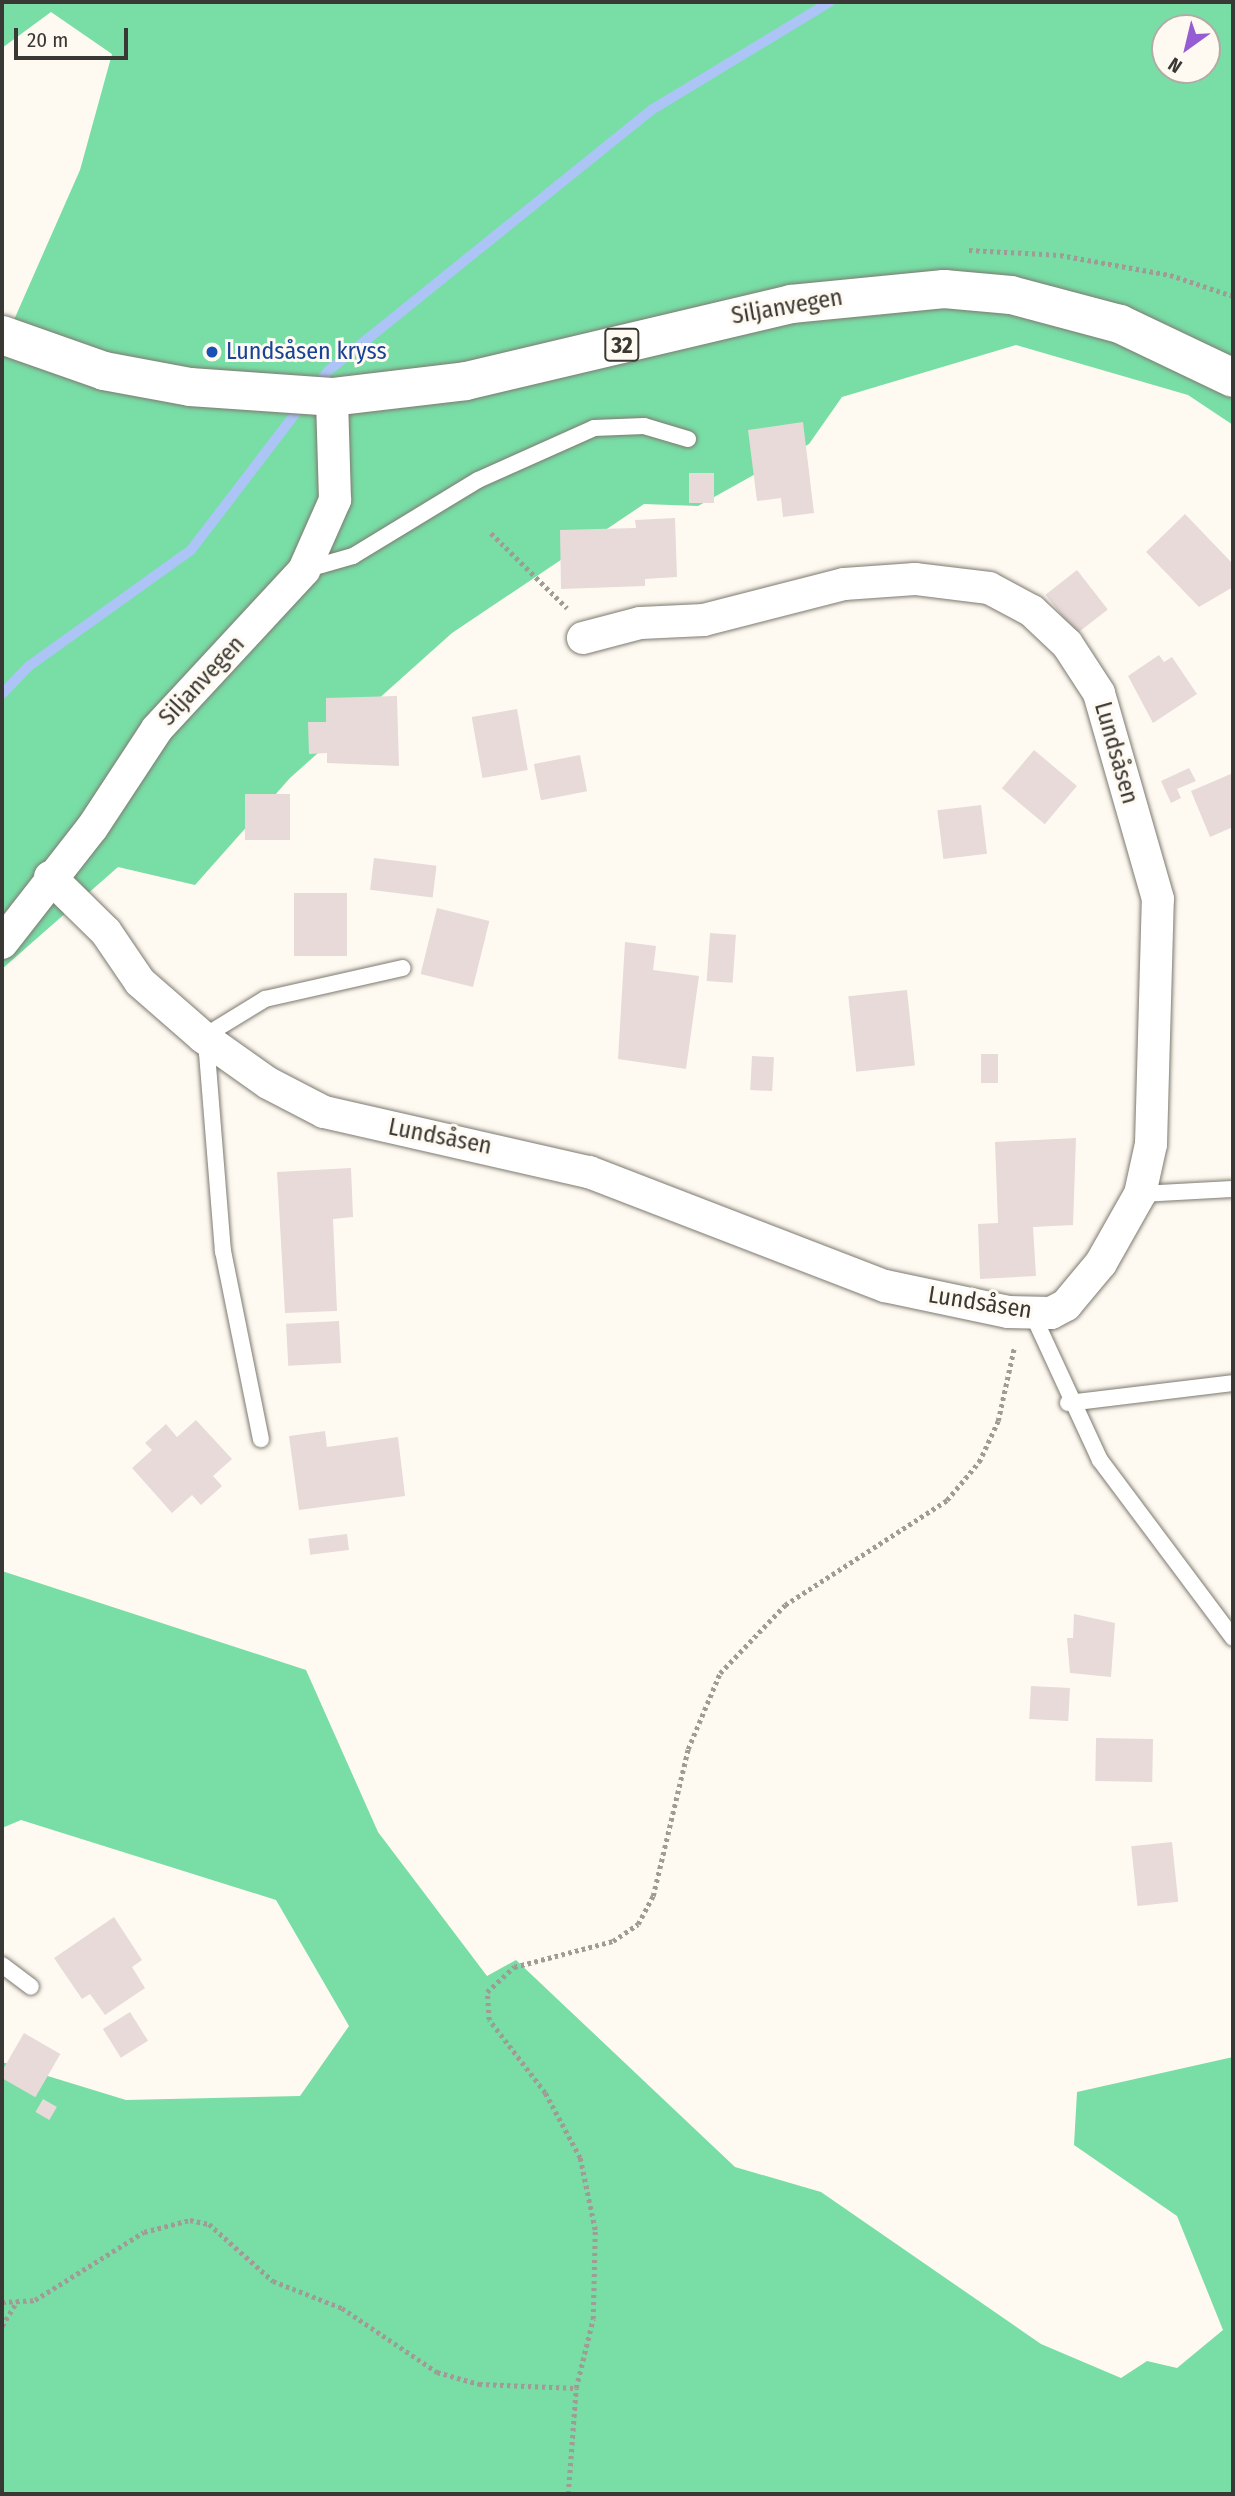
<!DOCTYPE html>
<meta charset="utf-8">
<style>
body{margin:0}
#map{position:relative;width:1235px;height:2496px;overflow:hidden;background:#fffaf1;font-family:"Fira Sans Condensed",sans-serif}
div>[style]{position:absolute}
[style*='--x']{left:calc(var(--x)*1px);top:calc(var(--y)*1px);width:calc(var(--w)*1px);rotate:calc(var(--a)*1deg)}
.forest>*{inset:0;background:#79dda6}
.stream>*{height:10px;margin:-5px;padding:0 5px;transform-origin:5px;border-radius:5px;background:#adc5f6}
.building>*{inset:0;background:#e7dad9;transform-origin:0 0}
.path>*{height:4.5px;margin-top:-2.25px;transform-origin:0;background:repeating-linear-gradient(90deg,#9f9b95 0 3.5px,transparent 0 7px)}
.roads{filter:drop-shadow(0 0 2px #7d7970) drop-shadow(0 0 2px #7d7970)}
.lane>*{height:16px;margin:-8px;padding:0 8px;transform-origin:8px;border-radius:8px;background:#fff}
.street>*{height:32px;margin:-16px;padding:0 16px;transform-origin:16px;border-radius:16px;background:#fff}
.primary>*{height:38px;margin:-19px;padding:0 19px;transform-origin:19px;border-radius:19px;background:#fff}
.dots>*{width:19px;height:19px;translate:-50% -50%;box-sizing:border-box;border:4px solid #fffaf1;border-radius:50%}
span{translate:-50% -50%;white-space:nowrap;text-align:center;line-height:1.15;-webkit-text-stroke:6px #fffaf1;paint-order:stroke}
.shield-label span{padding:2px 5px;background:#fffaf1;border:2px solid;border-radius:5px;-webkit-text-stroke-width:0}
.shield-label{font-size:23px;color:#3a3834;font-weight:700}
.street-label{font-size:24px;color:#3a3834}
.transit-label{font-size:24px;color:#164399}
.left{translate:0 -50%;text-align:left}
.frame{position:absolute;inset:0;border:4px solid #3a3834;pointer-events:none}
.north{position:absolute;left:1151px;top:14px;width:70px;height:70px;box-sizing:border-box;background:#fffaf1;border:2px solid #b0aca5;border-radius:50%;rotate:214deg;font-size:19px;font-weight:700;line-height:28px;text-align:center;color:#3a3834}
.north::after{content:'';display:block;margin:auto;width:24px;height:32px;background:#965cd3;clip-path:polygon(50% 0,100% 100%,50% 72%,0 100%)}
.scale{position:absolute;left:14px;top:28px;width:114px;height:32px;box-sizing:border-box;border:4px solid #3a3834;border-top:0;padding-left:9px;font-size:21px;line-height:24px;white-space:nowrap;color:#3a3834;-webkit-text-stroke:5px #fffaf1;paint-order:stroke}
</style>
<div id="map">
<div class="forest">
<i style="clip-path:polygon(evenodd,2px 2px,1233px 2px,1233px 425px,1188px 395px,1016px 345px,842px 397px,809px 444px,698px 506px,644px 504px,452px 633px,290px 778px,195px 885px,118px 867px,2px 969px,2px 347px,80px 170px,112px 54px,51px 12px,2px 48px,2px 2px,1165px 28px,1207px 28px,1207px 70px,1165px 70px,1165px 28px)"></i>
<i style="clip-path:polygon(2px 1571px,306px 1670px,378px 1832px,487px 1976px,516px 1960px,735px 2167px,821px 2192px,1041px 2344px,1121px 2378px,1147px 2361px,1177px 2368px,1223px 2330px,1177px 2216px,1074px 2145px,1077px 2092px,1233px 2057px,1233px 2494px,2px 2494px,2px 2062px,126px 2100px,300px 2096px,349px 2026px,276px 1900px,21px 1820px,2px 1828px)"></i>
</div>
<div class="stream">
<i style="--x:316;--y:387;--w:21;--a:-53"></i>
<i style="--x:329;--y:370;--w:416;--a:-38.9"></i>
<i style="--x:653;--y:109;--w:207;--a:-31.2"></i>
<i style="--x:2;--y:694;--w:39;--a:-46"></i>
<i style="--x:29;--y:666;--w:199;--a:-35.6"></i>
<i style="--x:191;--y:550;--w:186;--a:-52.6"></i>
</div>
<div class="building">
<i style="clip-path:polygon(803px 422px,814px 513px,783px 517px,781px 498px,757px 501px,748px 430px)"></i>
<i style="left:714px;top:473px;width:30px;height:25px;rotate:90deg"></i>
<i style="clip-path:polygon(1185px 514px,1233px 564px,1233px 587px,1199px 607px,1146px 552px)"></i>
<i style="clip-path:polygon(675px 518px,677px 577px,645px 579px,645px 586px,561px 589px,560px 530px,636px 528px,635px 520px)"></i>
<i style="left:1077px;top:570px;width:50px;height:40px;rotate:52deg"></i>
<i style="clip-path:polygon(1159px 655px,1164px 662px,1172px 657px,1197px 694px,1153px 723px,1128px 676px)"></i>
<i style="clip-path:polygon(397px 696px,399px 766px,327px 763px,327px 753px,309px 754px,308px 722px,326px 722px,326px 698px)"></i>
<i style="left:517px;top:709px;width:62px;height:46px;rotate:80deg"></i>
<i style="left:1034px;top:750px;width:56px;height:50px;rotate:40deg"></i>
<i style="left:580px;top:755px;width:37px;height:47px;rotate:79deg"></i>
<i style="clip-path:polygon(1189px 768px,1196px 781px,1177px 789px,1181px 798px,1171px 803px,1161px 781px)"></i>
<i style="clip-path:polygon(1233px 773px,1233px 827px,1210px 837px,1191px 791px)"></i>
<i style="left:245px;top:794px;width:45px;height:46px"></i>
<i style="left:981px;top:805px;width:49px;height:44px;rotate:83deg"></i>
<i style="left:374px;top:858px;width:63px;height:32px;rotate:7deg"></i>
<i style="left:294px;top:893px;width:53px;height:63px"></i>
<i style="left:437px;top:908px;width:54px;height:68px;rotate:14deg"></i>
<i style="left:710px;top:933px;width:26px;height:48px;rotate:4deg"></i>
<i style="clip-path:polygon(625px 942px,656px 946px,653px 970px,699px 976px,686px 1069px,618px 1059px)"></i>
<i style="left:907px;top:990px;width:76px;height:59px;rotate:84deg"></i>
<i style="left:981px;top:1054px;width:17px;height:29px"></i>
<i style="left:752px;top:1056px;width:22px;height:34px;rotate:3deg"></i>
<i style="clip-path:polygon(1076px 1138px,1073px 1225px,1033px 1227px,1036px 1276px,980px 1279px,978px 1224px,998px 1223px,995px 1142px)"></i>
<i style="clip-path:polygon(351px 1168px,353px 1217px,333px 1219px,337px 1311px,285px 1313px,277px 1172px)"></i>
<i style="left:339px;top:1321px;width:42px;height:53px;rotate:87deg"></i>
<i style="clip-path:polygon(196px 1420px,232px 1459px,213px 1476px,222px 1486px,201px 1505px,192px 1495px,172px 1513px,132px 1468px,152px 1450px,145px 1443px,166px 1424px,177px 1437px)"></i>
<i style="clip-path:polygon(325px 1431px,327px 1447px,398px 1437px,405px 1496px,299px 1510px,289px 1436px)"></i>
<i style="left:347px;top:1534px;width:16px;height:39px;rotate:83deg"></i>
<i style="clip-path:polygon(1074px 1614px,1115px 1623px,1111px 1677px,1070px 1673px,1067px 1638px,1073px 1638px)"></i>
<i style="left:1031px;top:1686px;width:39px;height:33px;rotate:3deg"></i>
<i style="left:1096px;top:1738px;width:57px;height:43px;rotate:1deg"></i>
<i style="left:1172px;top:1842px;width:60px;height:41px;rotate:84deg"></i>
<i style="clip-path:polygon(114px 1917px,142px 1960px,132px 1967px,145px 1988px,105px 2015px,90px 1994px,82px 1999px,54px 1958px)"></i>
<i style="left:130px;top:2012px;width:34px;height:32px;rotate:58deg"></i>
<i style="left:24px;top:2033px;width:42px;height:50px;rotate:30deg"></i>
<i style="left:43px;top:2099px;width:16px;height:15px;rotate:30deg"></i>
</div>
<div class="path">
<i style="--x:969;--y:250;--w:91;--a:3.1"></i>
<i style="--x:1060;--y:255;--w:112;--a:10.3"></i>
<i style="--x:1170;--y:275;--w:66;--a:18.4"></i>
<i style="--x:491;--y:533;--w:107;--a:44.6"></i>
<i style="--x:2;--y:2302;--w:33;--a:-3"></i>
<i style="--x:35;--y:2300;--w:128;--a:-32"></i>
<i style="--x:144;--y:2232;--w:48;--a:-14.6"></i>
<i style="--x:190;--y:2220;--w:19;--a:12"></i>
<i style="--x:209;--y:2224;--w:86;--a:41.7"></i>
<i style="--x:273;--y:2281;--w:74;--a:21.4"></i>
<i style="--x:342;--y:2308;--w:115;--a:34"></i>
<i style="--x:437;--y:2372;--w:44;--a:15.9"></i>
<i style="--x:479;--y:2384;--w:97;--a:2.4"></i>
<i style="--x:2;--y:2326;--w:29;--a:-59"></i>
<i style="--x:568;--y:2494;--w:106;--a:-85.7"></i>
<i style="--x:576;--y:2388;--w:71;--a:-76.2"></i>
<i style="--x:593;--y:2319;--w:89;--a:-88.7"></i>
<i style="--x:595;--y:2230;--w:74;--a:-101.8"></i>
<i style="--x:580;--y:2158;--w:74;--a:-118.3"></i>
<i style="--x:545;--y:2093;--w:92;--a:-127.5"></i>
<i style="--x:489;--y:2020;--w:28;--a:-94"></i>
<i style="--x:487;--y:1992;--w:37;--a:-43"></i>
<i style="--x:514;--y:1967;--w:102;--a:-14.7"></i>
<i style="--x:613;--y:1941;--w:30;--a:-34"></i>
<i style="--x:638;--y:1924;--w:32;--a:-62"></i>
<i style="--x:653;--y:1896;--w:151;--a:-76.6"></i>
<i style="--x:688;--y:1749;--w:82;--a:-67.2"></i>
<i style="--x:720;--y:1673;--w:94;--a:-46.3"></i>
<i style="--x:785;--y:1605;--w:193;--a:-32.9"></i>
<i style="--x:947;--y:1500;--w:50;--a:-49.9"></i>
<i style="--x:979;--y:1462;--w:45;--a:-65.1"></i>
<i style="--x:998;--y:1421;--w:75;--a:-77.6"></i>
</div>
<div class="roads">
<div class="lane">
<i style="--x:304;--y:570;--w:51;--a:-15.9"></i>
<i style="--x:353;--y:556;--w:146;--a:-31.3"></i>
<i style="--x:478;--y:480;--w:127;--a:-24.1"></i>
<i style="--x:594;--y:428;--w:50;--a:-2.3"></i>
<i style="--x:644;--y:426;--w:46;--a:16.5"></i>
<i style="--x:203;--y:1037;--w:73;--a:-31.5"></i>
<i style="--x:265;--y:999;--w:141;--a:-12.7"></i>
<i style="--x:213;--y:1044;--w:11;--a:124"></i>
<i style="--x:207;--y:1053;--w:199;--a:85.4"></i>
<i style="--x:223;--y:1251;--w:192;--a:78.6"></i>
<i style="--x:1140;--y:1194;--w:93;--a:-3.1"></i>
<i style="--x:1032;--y:1313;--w:162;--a:65.2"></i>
<i style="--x:1100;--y:1460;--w:222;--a:53.2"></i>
<i style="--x:1068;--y:1403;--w:166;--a:-6.9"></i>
<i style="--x:2;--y:1965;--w:36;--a:37"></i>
</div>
<div class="street">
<i style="--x:50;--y:877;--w:78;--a:44.5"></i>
<i style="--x:106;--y:932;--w:60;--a:55.8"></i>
<i style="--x:140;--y:982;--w:84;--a:41.1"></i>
<i style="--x:203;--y:1037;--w:80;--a:35.3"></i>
<i style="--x:268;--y:1083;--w:63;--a:27.4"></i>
<i style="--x:324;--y:1112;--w:272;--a:12.8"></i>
<i style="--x:589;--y:1172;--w:317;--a:21.1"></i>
<i style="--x:885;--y:1286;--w:126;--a:11.9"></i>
<i style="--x:1008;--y:1312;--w:43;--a:1.3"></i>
<i style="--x:1051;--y:1313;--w:17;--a:-28"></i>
<i style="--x:1066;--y:1305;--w:55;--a:-50.2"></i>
<i style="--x:1101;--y:1263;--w:79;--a:-60.5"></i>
<i style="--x:1140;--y:1194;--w:51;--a:-77.6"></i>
<i style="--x:1151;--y:1144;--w:245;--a:-88.4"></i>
<i style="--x:1158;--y:899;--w:214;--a:-106"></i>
<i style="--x:1099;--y:693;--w:59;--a:-123.1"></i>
<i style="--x:1067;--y:644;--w:48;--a:-136.7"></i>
<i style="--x:1032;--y:611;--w:49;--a:-151.9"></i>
<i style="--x:989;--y:588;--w:75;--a:-173.1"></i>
<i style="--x:915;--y:579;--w:71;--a:176"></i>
<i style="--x:844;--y:584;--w:145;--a:165.6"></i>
<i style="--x:704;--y:620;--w:64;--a:177.3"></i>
<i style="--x:640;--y:623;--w:59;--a:165.3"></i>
<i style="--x:2;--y:943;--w:146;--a:-52"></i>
<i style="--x:92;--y:828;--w:118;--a:-56.7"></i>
<i style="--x:157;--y:729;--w:217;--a:-47.2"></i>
<i style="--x:304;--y:570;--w:77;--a:-66.1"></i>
<i style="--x:335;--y:500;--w:103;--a:-91.7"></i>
</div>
<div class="primary">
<i style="--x:2;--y:335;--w:108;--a:19.4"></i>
<i style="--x:104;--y:371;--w:87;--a:10.5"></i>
<i style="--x:190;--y:387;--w:142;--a:4"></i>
<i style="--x:332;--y:397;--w:135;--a:-6.8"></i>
<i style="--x:466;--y:381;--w:334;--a:-13.3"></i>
<i style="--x:791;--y:304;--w:154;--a:-5.6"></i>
<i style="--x:944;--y:289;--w:67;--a:5.1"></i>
<i style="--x:1011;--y:295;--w:113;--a:14.9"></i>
<i style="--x:1120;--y:324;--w:125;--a:25.5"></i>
</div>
</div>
<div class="dots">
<i style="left:212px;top:352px;background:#1a4fb4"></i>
</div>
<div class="shield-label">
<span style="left:622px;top:345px">32</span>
</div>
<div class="street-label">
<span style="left:787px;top:307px;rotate:-10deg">Siljanvegen</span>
<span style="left:202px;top:681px;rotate:-47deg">Siljanvegen</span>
<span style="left:1116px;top:753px;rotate:74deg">Lundsåsen</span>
<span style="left:440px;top:1137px;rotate:11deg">Lundsåsen</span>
<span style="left:980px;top:1303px;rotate:9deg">Lundsåsen</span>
</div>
<div class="transit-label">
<span class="left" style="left:226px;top:352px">Lundsåsen kryss</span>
</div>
<div class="frame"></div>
<div class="north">N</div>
<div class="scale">20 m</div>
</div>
